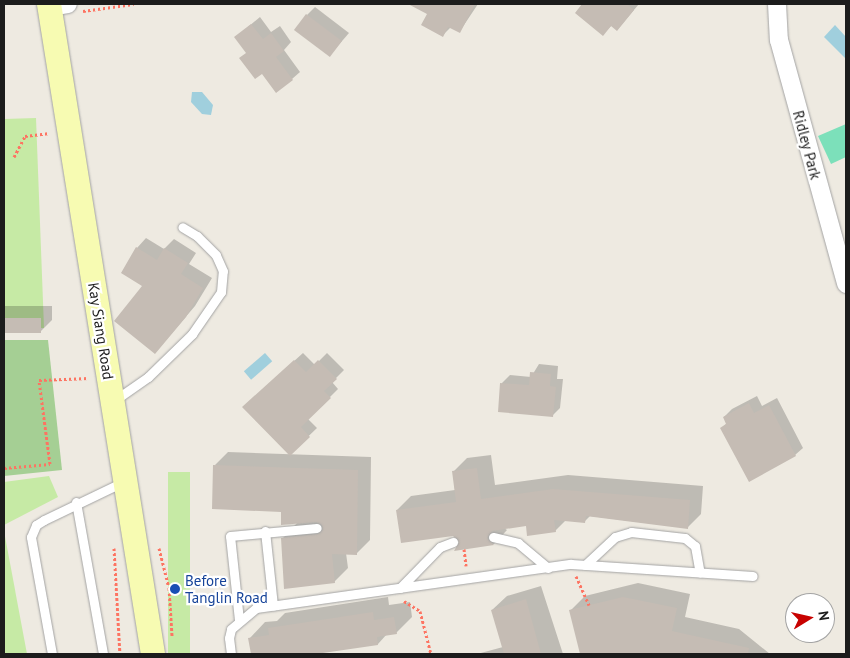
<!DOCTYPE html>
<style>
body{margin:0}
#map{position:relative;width:850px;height:658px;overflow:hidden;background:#eeeae1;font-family:"PT Sans",sans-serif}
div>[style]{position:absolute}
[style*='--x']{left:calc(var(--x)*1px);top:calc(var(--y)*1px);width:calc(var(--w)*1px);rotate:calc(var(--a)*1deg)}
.grass>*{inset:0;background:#c6eaa5;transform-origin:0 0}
.forest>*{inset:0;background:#a5cf94}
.pitch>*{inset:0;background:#7ce0ba}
.water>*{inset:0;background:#a0cfdd;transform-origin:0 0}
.shadow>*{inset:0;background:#0003}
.building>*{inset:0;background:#c5bcb4;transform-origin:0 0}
.path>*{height:3px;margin-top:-1.5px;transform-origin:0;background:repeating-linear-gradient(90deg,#fd7462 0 2.5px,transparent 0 5px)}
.roads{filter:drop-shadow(0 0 1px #a3a3a3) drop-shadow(0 0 1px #a3a3a3)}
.lane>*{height:9px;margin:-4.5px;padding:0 4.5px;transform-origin:4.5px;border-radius:4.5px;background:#fff}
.street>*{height:18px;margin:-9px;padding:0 9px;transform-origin:9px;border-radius:9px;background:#fff}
.secondary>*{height:24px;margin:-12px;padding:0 12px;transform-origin:12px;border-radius:12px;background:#f7fbb2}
.dots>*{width:14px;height:14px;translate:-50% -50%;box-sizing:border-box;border:2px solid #fff;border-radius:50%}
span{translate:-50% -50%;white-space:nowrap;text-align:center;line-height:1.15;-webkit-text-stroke:4.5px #fff;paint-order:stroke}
.street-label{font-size:15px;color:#1c1c1c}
.transit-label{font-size:15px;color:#164399}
.left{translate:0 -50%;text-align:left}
.frame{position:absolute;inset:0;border:5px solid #1c1c1c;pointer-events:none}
.north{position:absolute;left:785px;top:593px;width:50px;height:50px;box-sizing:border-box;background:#fff;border:1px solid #a4a4a4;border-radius:50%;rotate:81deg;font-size:14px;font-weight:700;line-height:20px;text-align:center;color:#1c1c1c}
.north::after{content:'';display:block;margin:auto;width:18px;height:22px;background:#c80200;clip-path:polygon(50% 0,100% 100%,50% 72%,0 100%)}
</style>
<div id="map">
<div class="grass">
<i style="clip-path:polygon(36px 118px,44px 328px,4px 328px,4px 119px)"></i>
<i style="left:168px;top:472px;width:22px;height:185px"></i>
<i style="clip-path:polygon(49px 476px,58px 497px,4px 525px,4px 482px)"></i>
<i style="clip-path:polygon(4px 531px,27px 654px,4px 654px)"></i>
</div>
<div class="forest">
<i style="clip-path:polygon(4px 340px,48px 340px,62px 470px,4px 476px)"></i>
</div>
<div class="pitch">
<i style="clip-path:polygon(846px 124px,846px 157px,831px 164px,818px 136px)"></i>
</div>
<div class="water">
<i style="clip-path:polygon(835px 25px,846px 37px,846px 59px,824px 37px)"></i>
<i style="clip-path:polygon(192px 92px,202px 92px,213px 105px,211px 115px,202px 114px,191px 102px)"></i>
<i style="left:265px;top:353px;width:11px;height:28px;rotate:49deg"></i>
</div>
<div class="shadow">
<i style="clip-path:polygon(421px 4px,478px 4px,460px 31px,451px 27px,443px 35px,429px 13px,419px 8px)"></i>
<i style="clip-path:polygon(584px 4px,639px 4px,617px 30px,612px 25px,603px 34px,576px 13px)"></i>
<i style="clip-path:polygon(315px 7px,349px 33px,330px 55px,307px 15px)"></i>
<i style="clip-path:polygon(260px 17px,271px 32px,280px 26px,291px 42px,284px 50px,300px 72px,292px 79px,247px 52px,236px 37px)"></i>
<i style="clip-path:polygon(146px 238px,164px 249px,174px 239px,196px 253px,189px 264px,212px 278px,195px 306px,155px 353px,137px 248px)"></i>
<i style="clip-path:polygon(4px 306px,52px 306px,52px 320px,40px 332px,4px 332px)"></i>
<i style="clip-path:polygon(303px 353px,315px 365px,327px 353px,344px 370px,332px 382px,338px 389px,308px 419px,317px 428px,290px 454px,252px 399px)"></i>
<i style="clip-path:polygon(539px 364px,558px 366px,557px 379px,563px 379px,560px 408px,552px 416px,499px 411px,502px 383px,510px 375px,531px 377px)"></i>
<i style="clip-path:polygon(757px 396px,762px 406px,777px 398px,803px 448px,795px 455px,722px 428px,727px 423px,724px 417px,732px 409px)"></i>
<i style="clip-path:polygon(228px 452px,371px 457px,370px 540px,356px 554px,346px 553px,348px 568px,334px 582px,283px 538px,297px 523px,215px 465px)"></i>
<i style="clip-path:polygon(491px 455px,495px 485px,568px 475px,703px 486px,701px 514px,687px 528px,590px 516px,585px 521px,566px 520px,555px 531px,527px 525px,504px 528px,507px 530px,494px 544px,456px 549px,461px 542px,454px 534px,397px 510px,411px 496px,455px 490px,453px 472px,467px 458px)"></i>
<i style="clip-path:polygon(638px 583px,690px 594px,685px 617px,739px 629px,770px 654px,643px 654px,629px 651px,582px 654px,571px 610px,585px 596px)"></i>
<i style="clip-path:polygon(541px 586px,563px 654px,477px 654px,503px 647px,492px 610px,507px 596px)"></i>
<i style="clip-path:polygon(388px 597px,389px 605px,410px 602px,412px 617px,396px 633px,387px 634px,378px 644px,308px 654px,252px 654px,250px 638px,265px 622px,277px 621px,285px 613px)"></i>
</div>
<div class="building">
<i style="clip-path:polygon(408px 4px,475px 4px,460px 33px,448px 27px,443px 37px,421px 25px,427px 14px)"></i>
<i style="clip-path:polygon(582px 4px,627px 4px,634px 10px,617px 31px,611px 26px,603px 36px,575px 13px)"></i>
<i style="left:306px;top:14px;width:45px;height:20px;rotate:37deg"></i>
<i style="clip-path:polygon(251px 24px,263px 39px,271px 33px,284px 51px,276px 57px,293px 80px,276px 93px,262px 74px,255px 79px,239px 58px,246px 53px,234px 37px)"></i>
<i style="clip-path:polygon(136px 247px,157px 260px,164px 248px,188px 263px,181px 274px,203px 288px,186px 317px,155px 354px,114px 321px,142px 286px,121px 273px)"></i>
<i style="left:4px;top:318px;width:37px;height:15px"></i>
<i style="clip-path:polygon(294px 360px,306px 372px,318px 360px,337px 379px,324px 391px,331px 398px,301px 427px,310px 437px,290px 456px,242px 407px)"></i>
<i style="clip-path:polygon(530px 372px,551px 374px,550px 386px,556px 387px,553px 417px,498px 412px,500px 383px,529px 385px)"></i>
<i style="clip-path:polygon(749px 403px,754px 413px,769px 405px,796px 456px,749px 482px,720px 428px,726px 424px,723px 417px)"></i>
<i style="clip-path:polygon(213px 465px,358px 470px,357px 555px,332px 554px,335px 583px,284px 589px,281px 538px,318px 534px,323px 530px,322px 525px,316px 522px,281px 525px,281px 512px,212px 509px)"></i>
<i style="clip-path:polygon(477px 468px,481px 499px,553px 489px,690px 500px,688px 529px,586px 516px,585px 523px,554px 520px,556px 532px,527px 536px,526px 526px,492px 531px,487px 538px,494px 545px,454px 551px,459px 542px,453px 536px,401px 543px,396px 510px,456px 502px,452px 471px)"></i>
<i style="clip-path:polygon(623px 597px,677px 608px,672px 631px,749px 648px,748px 654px,580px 654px,569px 610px)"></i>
<i style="clip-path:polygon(526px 599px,541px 654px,504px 654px,491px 610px)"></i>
<i style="clip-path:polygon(373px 612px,374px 620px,394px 617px,397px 634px,377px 637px,378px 645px,316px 654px,251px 654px,248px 638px,269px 635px,268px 628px)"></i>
</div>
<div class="path">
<i style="--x:83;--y:11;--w:51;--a:-7.8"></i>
<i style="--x:14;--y:157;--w:24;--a:-62"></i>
<i style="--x:25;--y:136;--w:23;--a:-7"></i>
<i style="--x:4;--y:468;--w:46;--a:-5"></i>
<i style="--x:50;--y:464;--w:85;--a:-97.5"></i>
<i style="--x:39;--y:380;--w:50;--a:-2.3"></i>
<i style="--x:114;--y:548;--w:106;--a:86.8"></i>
<i style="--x:159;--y:548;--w:41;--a:76"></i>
<i style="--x:169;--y:588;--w:48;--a:86.4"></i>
<i style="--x:464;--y:549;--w:17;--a:83"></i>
<i style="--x:576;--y:576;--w:32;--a:66"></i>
<i style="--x:404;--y:601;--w:19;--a:32"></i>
<i style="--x:420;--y:611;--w:44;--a:75.7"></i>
</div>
<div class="roads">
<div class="lane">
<i style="--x:115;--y:400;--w:40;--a:-34.9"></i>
<i style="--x:148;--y:377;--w:62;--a:-44.3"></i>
<i style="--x:192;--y:334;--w:51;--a:-55.4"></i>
<i style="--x:221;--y:292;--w:21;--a:-85"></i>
<i style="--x:223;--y:271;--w:17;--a:-114"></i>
<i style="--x:216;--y:255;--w:27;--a:-135"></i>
<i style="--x:197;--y:236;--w:17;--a:-149"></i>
<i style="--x:76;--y:502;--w:154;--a:79.9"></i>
<i style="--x:265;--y:531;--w:75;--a:83.9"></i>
<i style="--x:493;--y:537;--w:26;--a:13"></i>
<i style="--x:518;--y:543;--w:39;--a:40"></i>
<i style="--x:585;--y:565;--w:41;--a:-43"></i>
<i style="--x:615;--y:537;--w:17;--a:-17"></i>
<i style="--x:631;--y:532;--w:54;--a:6.3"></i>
<i style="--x:685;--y:538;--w:13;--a:39"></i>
<i style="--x:695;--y:546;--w:27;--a:80"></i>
<i style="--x:400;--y:588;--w:57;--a:-45.7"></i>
<i style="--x:440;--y:547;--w:14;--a:-21"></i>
<i style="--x:239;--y:620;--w:84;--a:-96.1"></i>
<i style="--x:230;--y:536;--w:87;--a:-5.3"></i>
<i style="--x:52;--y:654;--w:119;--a:-100.2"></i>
<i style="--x:31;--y:537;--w:13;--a:-67"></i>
<i style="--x:36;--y:525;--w:9;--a:-32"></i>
<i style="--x:44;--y:520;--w:90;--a:-25.7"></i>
<i style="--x:231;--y:654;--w:16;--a:-97"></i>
<i style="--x:229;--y:638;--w:9;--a:-77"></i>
<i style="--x:231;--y:629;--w:33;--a:-40"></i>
<i style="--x:256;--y:608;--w:318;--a:-8"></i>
<i style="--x:571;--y:564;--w:182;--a:3.8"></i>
</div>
<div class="street">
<i style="--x:777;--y:4;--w:36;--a:87"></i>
<i style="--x:779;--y:40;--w:253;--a:74.6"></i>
<i style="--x:49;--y:7;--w:19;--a:-9"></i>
</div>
<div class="secondary">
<i style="--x:49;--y:4;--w:658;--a:80.91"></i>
</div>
</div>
<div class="dots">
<i style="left:175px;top:589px;background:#1a4fb4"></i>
</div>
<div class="street-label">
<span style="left:807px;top:145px;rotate:75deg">Ridley Park</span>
<span style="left:101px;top:331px;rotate:81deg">Kay Siang Road</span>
</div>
<div class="transit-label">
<span class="left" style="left:185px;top:589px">Before<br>Tanglin Road</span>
</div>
<div class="frame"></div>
<div class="north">N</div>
</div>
